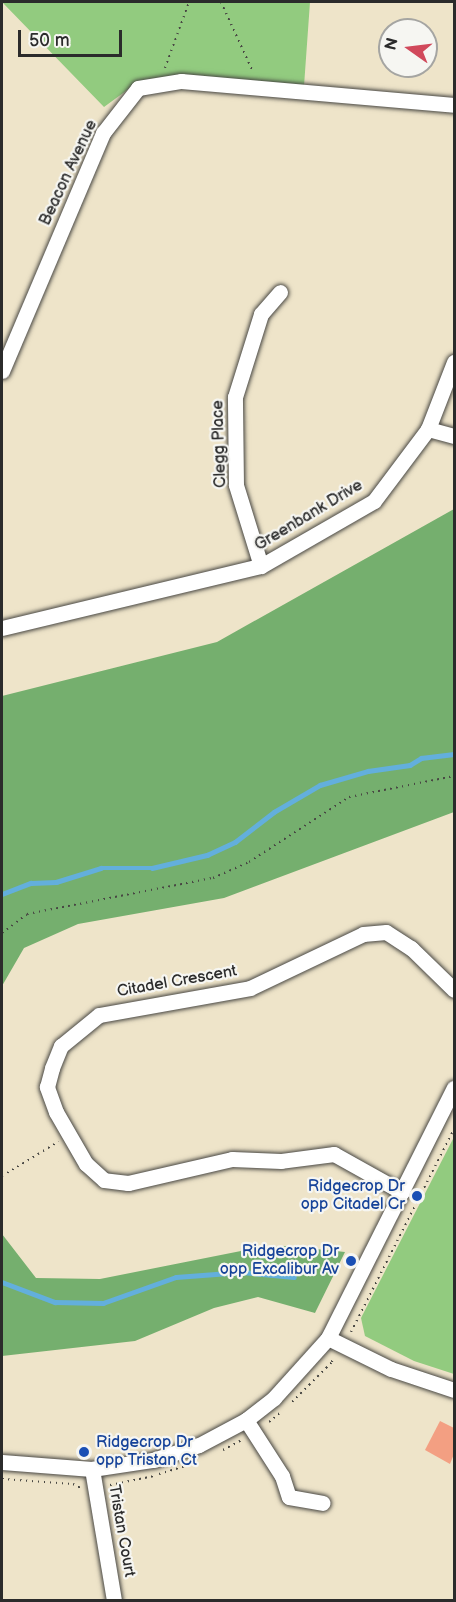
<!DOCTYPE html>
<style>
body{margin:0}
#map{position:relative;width:456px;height:1602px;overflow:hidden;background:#eee4c9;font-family:"Balsamiq Sans",sans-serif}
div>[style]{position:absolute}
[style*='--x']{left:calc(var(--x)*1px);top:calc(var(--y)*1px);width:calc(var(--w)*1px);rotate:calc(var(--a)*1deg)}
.green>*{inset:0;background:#92cb7f}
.forest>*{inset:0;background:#75af6e}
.stream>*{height:4.5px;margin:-2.25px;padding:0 2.25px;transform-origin:2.25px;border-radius:2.25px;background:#63afdc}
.building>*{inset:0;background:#f39f82}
.path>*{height:2px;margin-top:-1px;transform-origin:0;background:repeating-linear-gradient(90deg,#484743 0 1.5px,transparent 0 6px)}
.roads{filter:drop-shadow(0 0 2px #484743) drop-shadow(0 0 2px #484743)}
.minor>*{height:15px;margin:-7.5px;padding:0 7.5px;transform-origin:7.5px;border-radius:7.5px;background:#fff}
.dots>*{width:16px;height:16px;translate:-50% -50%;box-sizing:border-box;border:3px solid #f6f6f2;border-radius:50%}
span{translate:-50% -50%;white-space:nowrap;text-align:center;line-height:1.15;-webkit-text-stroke:4.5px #f6f6f2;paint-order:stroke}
.street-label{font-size:16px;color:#2b2b2b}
.transit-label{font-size:16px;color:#164399}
.right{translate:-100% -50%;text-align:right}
.left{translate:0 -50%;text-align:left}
.frame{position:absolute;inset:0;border:3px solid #2b2b2b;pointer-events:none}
.north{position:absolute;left:378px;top:18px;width:60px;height:60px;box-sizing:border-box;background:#f6f6f2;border:2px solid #a5a5a2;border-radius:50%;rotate:284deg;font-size:16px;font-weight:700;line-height:24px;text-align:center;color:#2b2b2b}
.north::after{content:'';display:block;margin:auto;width:21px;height:27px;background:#d1495b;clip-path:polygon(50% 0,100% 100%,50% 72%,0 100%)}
.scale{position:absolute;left:18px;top:30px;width:104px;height:27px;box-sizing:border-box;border:3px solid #2b2b2b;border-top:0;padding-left:8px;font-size:18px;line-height:21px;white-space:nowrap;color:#2b2b2b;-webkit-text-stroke:4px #f6f6f2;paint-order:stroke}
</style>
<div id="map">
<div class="green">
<i style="clip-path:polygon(2px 2px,310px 2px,304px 86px,130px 88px,104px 107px)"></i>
<i style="clip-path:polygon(454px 1137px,454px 1374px,414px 1361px,365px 1336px,361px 1318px)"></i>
</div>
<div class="forest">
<i style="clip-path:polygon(454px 509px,454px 812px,224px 898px,78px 924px,24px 948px,2px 986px,2px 696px,217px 642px)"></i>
<i style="clip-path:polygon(2px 1234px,36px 1278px,100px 1279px,256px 1248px,286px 1246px,345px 1252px,315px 1313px,258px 1297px,214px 1308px,135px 1341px,2px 1356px)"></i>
</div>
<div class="stream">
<i style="--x:2;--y:894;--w:31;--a:-21"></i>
<i style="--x:31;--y:883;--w:25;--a:-2"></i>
<i style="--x:56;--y:882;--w:47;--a:-17.3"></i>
<i style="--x:101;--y:868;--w:51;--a:0"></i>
<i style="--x:152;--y:868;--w:57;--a:-13.3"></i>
<i style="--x:207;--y:855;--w:31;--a:-25"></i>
<i style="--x:235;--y:842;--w:49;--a:-37.6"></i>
<i style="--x:274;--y:812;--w:53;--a:-30.4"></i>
<i style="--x:320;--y:785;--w:50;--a:-16.3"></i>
<i style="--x:368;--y:771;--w:42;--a:-8.1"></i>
<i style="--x:410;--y:765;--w:13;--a:-32"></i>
<i style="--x:421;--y:758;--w:33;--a:-7"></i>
<i style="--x:2;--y:1282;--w:57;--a:20.7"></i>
<i style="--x:55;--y:1302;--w:48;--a:1.2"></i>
<i style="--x:103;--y:1303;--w:77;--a:-19.6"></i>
<i style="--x:176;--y:1277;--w:66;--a:-4.3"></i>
<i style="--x:242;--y:1272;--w:52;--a:5.5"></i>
</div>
<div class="building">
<i style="clip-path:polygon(440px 1421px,454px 1428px,454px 1454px,450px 1464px,425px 1450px)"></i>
</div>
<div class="path">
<i style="--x:221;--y:2;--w:77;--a:65.4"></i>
<i style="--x:165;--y:68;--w:70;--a:-70"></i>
<i style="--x:2;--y:933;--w:31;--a:-37"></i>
<i style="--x:27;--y:914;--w:189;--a:-11"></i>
<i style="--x:213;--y:878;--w:39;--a:-24"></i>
<i style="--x:249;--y:862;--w:119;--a:-33"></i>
<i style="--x:349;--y:797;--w:107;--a:-11.3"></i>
<i style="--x:2;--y:1176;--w:66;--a:-31.3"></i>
<i style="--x:351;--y:1332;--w:228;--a:-63.1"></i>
<i style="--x:292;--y:1402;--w:57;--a:-45"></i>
<i style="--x:332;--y:1362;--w:6;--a:-81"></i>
<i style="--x:269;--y:1422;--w:16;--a:-40"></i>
<i style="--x:223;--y:1450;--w:21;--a:-28"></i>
<i style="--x:159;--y:1474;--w:37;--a:-17"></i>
<i style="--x:2;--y:1479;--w:71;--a:4"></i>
<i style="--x:73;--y:1484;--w:9;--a:27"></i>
<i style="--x:110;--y:1485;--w:45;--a:-11.6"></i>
</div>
<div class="roads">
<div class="minor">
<i style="--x:2;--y:371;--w:259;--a:-67"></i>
<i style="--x:103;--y:133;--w:57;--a:-52.1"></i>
<i style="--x:138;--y:88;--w:44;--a:-9.2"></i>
<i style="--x:181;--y:81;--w:274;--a:5"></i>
<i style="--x:428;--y:429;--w:27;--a:15"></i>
<i style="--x:261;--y:566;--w:85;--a:-107.2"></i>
<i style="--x:236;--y:485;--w:88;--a:-90.7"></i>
<i style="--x:235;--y:397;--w:87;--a:-72.6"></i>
<i style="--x:261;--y:314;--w:29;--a:-49"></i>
<i style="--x:2;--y:628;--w:266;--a:-13.5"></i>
<i style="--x:261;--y:566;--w:130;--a:-29.9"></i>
<i style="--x:374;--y:501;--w:90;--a:-53.1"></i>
<i style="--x:428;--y:429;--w:72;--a:-68.8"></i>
<i style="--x:402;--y:1192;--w:78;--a:-150.8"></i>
<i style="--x:334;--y:1154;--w:53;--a:172.5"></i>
<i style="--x:281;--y:1161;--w:49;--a:-177.7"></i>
<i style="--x:232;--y:1159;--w:107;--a:167"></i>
<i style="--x:128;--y:1183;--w:24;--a:-173"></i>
<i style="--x:104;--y:1180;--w:24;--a:-138"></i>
<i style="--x:86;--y:1164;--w:60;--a:-120"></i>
<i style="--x:56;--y:1112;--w:27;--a:-110"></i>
<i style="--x:47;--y:1087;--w:20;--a:-75"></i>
<i style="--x:52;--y:1068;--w:24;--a:-68"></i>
<i style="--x:61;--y:1046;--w:49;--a:-39.2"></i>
<i style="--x:99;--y:1015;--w:153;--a:-10.1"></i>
<i style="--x:250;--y:988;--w:125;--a:-25.5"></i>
<i style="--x:363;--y:934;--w:23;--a:-5"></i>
<i style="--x:386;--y:932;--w:30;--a:33"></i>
<i style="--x:411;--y:948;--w:60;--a:44.3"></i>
<i style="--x:328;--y:1338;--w:70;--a:26.2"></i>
<i style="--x:391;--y:1369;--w:66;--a:18.4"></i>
<i style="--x:246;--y:1420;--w:67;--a:57.3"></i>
<i style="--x:282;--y:1476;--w:22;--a:72"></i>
<i style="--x:289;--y:1497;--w:34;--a:10"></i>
<i style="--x:2;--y:1462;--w:90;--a:4.4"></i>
<i style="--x:92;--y:1469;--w:62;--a:-8.4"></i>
<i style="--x:153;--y:1460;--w:48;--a:-18.1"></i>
<i style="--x:199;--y:1445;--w:53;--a:-28"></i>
<i style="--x:246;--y:1420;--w:36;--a:-38"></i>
<i style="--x:274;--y:1398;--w:81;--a:-48"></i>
<i style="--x:328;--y:1338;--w:280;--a:-63.3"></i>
<i style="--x:92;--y:1469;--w:133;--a:80.5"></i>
</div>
</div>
<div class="dots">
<i style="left:417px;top:1196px;background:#1a4fb4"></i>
<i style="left:351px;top:1261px;background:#1a4fb4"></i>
<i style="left:84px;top:1452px;background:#1a4fb4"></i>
</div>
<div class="street-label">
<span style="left:69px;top:173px;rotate:-65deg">Beacon Avenue</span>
<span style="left:220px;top:444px;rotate:-92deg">Clegg Place</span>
<span style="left:309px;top:516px;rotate:-31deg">Greenbank Drive</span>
<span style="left:177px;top:982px;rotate:-10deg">Citadel Crescent</span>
<span style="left:121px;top:1531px;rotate:80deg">Tristan Court</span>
</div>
<div class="transit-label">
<span class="right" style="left:405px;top:1196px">Ridgecrop Dr<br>opp Citadel Cr</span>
<span class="right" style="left:339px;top:1261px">Ridgecrop Dr<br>opp Excalibur Av</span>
<span class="left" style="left:96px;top:1452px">Ridgecrop Dr<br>opp Tristan Ct</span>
</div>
<div class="frame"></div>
<div class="north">N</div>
<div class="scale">50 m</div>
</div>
